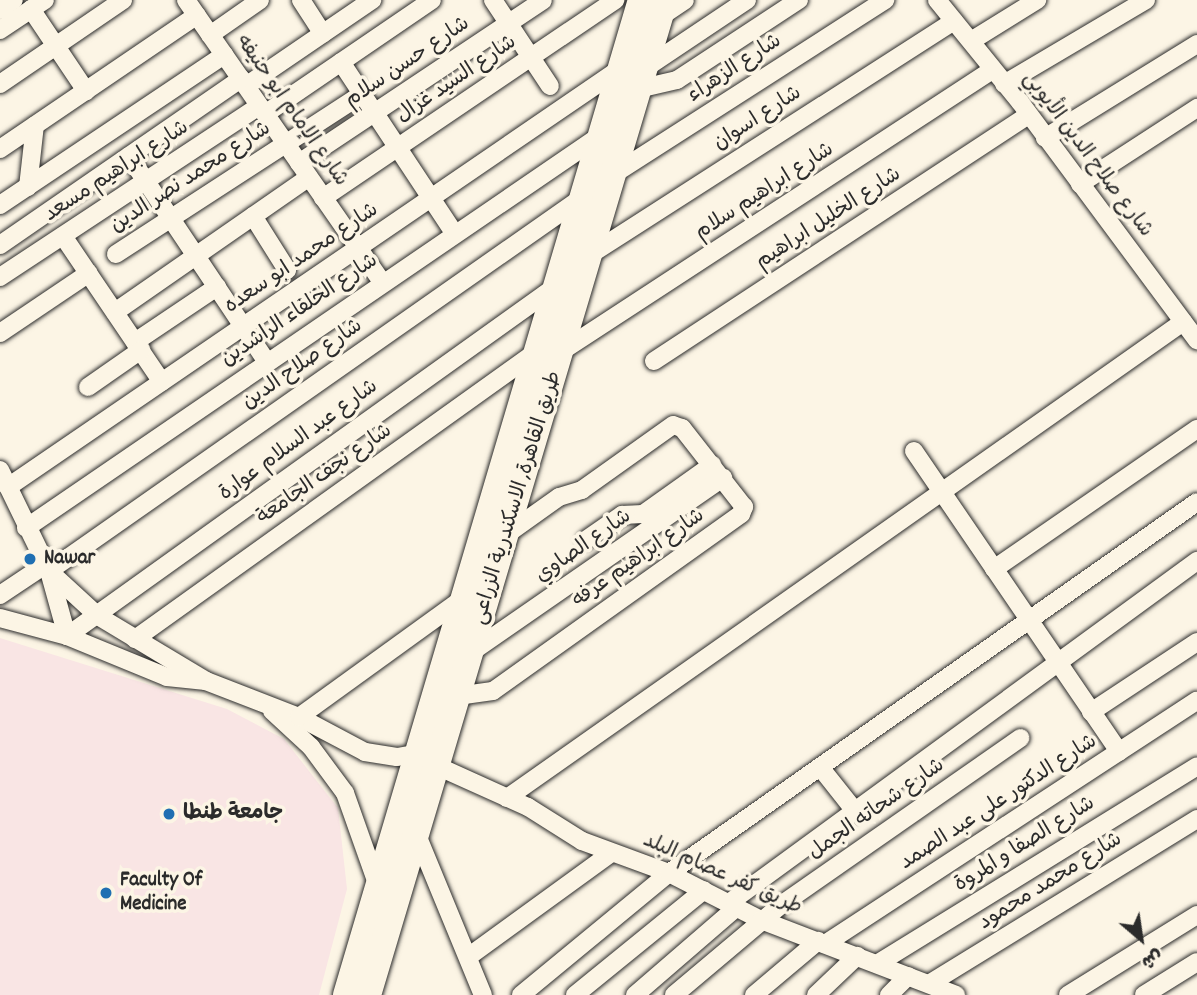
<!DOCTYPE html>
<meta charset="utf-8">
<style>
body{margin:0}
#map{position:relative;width:1197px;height:995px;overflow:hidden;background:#fcf5e5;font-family:Dekko,"Playpen Sans Arabic",sans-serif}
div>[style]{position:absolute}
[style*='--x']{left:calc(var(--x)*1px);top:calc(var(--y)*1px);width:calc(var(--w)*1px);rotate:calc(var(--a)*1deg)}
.built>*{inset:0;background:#f9e5e4}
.roads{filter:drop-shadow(0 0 2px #2b2b2b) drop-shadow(0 0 2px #2b2b2b)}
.minor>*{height:18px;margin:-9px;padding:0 9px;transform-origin:9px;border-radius:9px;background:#fcf5e5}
.highway>*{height:26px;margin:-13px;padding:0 13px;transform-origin:13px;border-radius:13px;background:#fcf5e5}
.dots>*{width:19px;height:19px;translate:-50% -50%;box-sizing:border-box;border:4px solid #fcf5e5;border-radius:50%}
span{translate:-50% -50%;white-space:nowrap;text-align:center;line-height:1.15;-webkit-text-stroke:7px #fcf5e5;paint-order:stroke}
.street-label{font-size:21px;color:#2b2b2b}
.poi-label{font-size:21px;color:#2b2b2b;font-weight:700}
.left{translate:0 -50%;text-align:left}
.north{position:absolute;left:1106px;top:904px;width:70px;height:70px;-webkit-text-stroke:5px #fcf5e5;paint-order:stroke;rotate:151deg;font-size:19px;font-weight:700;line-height:28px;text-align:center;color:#2b2b2b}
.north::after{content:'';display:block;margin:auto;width:24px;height:32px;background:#2b2b2b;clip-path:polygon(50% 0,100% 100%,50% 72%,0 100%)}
</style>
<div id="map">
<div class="built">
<i style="clip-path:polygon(0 638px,227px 709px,284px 739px,338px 808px,347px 889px,319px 995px,0 995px)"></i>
</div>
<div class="roads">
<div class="minor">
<i style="--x:186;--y:0;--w:343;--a:55.2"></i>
<i style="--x:301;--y:0;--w:40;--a:57.1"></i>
<i style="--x:493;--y:0;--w:103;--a:56.5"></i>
<i style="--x:937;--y:0;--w:132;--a:50.9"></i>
<i style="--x:1020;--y:102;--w:297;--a:53.4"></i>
<i style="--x:31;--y:9;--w:99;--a:56.1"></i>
<i style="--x:0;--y:10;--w:17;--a:-36"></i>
<i style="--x:660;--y:17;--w:30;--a:-34"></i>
<i style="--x:0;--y:30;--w:54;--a:-33.7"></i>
<i style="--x:210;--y:35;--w:61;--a:-35"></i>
<i style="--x:971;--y:41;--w:78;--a:-31.8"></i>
<i style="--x:341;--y:62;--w:205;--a:56.5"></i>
<i style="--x:644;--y:69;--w:124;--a:-33.8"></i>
<i style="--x:0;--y:84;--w:149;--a:-34.3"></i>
<i style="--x:1004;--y:84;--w:165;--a:-30.6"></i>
<i style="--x:246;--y:86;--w:153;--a:-34.3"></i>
<i style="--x:638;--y:89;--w:40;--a:-13"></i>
<i style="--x:677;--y:80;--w:146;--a:-33.3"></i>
<i style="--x:265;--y:114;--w:202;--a:-34.3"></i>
<i style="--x:1045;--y:138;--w:179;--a:-31.7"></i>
<i style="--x:0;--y:149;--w:238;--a:-34.2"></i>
<i style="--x:129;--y:156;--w:247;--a:56.2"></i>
<i style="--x:299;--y:163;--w:293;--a:-33.7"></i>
<i style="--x:611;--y:176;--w:326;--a:-32.7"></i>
<i style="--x:1080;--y:184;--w:140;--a:-33"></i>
<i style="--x:28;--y:187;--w:62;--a:-83.6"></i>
<i style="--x:323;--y:198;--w:353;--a:-34.1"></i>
<i style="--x:0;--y:205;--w:270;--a:-33.8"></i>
<i style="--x:253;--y:216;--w:64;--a:57.8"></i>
<i style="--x:63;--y:236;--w:176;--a:55.9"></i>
<i style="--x:0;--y:245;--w:293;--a:-34.6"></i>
<i style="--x:116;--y:254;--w:293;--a:-33"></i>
<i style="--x:588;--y:256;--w:435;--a:-32.7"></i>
<i style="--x:0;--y:277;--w:310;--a:-33.4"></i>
<i style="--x:115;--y:312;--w:236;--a:-34.8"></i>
<i style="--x:0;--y:333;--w:107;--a:-34"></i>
<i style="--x:135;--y:342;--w:99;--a:-33.9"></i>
<i style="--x:562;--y:351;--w:514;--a:-33.16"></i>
<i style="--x:654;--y:361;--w:448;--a:-33.3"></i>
<i style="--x:88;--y:387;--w:65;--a:-34.9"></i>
<i style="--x:914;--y:451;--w:364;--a:55.7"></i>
<i style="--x:0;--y:470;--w:112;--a:64.1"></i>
<i style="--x:49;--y:571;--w:67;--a:42.6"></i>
<i style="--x:98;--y:616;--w:126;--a:31"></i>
<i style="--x:8;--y:487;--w:743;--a:-34.35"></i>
<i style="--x:26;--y:528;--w:696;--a:-34.35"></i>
<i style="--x:586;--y:540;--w:44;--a:-34.8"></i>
<i style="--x:622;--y:515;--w:21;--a:-3"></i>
<i style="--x:643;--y:514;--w:85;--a:-35.4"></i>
<i style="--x:994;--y:569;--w:247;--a:-34.6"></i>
<i style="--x:49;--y:571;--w:652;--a:-35.01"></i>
<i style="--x:49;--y:571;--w:67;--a:74.5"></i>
<i style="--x:0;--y:595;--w:54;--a:-33.7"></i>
<i style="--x:0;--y:618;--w:69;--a:15"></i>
<i style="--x:67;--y:636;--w:108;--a:22.3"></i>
<i style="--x:167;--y:677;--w:39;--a:6"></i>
<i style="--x:206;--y:681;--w:100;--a:21.2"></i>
<i style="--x:299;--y:717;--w:75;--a:27.9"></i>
<i style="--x:365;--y:752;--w:32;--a:9"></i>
<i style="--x:397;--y:757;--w:23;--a:-10"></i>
<i style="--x:67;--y:636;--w:601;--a:-35.59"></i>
<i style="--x:135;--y:639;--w:495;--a:-35.6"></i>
<i style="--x:470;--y:653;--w:308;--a:-34.7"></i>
<i style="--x:457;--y:696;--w:36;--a:-8"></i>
<i style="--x:493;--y:691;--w:305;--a:-35.5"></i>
<i style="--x:741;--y:514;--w:8;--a:-67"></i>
<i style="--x:744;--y:507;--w:100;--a:-128.1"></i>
<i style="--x:682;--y:428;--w:9;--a:-162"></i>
<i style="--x:673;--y:425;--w:112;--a:144.5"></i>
<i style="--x:582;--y:490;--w:24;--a:163"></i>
<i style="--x:559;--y:497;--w:64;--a:144.6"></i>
<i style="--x:272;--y:711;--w:53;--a:42.7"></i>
<i style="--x:311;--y:747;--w:57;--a:53.5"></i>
<i style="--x:345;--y:793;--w:99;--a:70.5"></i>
<i style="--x:1091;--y:712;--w:127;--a:-33.4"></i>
<i style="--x:299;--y:717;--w:206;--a:-35.9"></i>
<i style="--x:437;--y:766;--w:100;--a:24.3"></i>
<i style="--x:528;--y:807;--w:64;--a:32.2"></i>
<i style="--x:582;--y:841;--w:93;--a:20.2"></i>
<i style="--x:669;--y:873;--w:103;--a:27.1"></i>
<i style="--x:761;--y:920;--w:209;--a:21"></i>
<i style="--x:820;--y:767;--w:56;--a:51.5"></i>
<i style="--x:507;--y:798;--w:827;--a:-35.15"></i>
<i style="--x:417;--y:835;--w:173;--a:67.6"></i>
<i style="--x:729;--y:903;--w:580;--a:-36.16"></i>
<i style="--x:825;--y:944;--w:444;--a:-33.2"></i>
<i style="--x:468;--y:957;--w:177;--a:-36"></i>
<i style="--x:877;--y:964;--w:376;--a:-31.7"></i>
<i style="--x:929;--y:984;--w:315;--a:-31.6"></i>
<i style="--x:521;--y:995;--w:192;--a:-39.5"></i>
<i style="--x:669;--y:873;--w:645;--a:-35.09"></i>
<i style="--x:575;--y:995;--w:166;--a:-39.1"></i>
<i style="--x:635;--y:995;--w:135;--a:-40.8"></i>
<i style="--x:674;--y:995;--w:140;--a:-40.1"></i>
<i style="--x:781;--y:905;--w:292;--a:-34.9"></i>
<i style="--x:754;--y:995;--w:84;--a:-40.2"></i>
<i style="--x:816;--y:995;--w:57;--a:-43.6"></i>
<i style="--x:889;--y:995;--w:27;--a:-45"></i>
<i style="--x:1068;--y:995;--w:152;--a:-31.8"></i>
<i style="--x:1144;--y:995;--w:62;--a:-31.9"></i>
</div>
<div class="highway">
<i style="--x:346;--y:995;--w:1038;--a:-73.49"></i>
<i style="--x:368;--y:995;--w:1038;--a:-73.38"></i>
</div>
</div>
<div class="dots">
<i style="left:30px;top:559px;background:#1f6fb2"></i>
<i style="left:169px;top:814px;background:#1f6fb2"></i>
<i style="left:106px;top:893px;background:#1f6fb2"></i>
</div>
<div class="street-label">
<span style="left:408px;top:63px;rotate:-34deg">شارع حسن سلام</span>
<span style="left:735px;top:69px;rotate:-33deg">شارع الزهراء</span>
<span style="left:457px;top:80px;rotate:-34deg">شارع السيد غزال</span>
<span style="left:291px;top:111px;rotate:55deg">شارع الإمام ابو حنيفه</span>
<span style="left:758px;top:119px;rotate:-33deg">شارع اسوان</span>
<span style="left:1087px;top:155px;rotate:53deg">شارع صلاح الدين الأيوبي</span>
<span style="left:117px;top:172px;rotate:-33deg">شارع ابراهيم مسعد</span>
<span style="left:191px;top:178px;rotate:-33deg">شارع محمد نصر الدين</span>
<span style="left:765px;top:192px;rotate:-33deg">شارع ابراهيم سلام</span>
<span style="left:829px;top:219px;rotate:-33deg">شارع الخليل ابراهيم</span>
<span style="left:302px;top:259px;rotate:-34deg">شارع محمد ابو سعده</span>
<span style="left:300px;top:311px;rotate:-34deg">شارع الخلفاء الراشدين</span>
<span style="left:303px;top:365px;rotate:-35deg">شارع صلاح الدين</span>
<span style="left:299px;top:441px;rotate:-36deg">شارع عبد السلام عوارة</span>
<span style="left:325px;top:475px;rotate:-35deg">شارع نجف الجامعة</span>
<span style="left:518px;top:498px;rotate:-73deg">طريق القاهرة, الاسكندرية الزراعى</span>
<span style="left:584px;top:547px;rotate:-35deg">شارع الصاوي</span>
<span style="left:639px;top:559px;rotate:-35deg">شارع ابراهيم عرفه</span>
<span style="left:999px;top:803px;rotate:-33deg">شارع الدكتور على عبد الصمد</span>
<span style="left:877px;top:810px;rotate:-35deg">شارع شحاته الجمل</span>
<span style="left:1025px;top:845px;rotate:-32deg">شارع الصفا و المروة</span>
<span style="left:722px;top:875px;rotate:24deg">طريق كفر عصام البلد</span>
<span style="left:1051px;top:882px;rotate:-32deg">شارع محمد محمود</span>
</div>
<div class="poi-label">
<span class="left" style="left:44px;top:559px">Nawar</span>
<span class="left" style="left:183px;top:814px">جامعة طنطا</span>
<span class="left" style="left:120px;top:893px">Faculty Of<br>Medicine</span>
</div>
<div class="north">ش</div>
</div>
